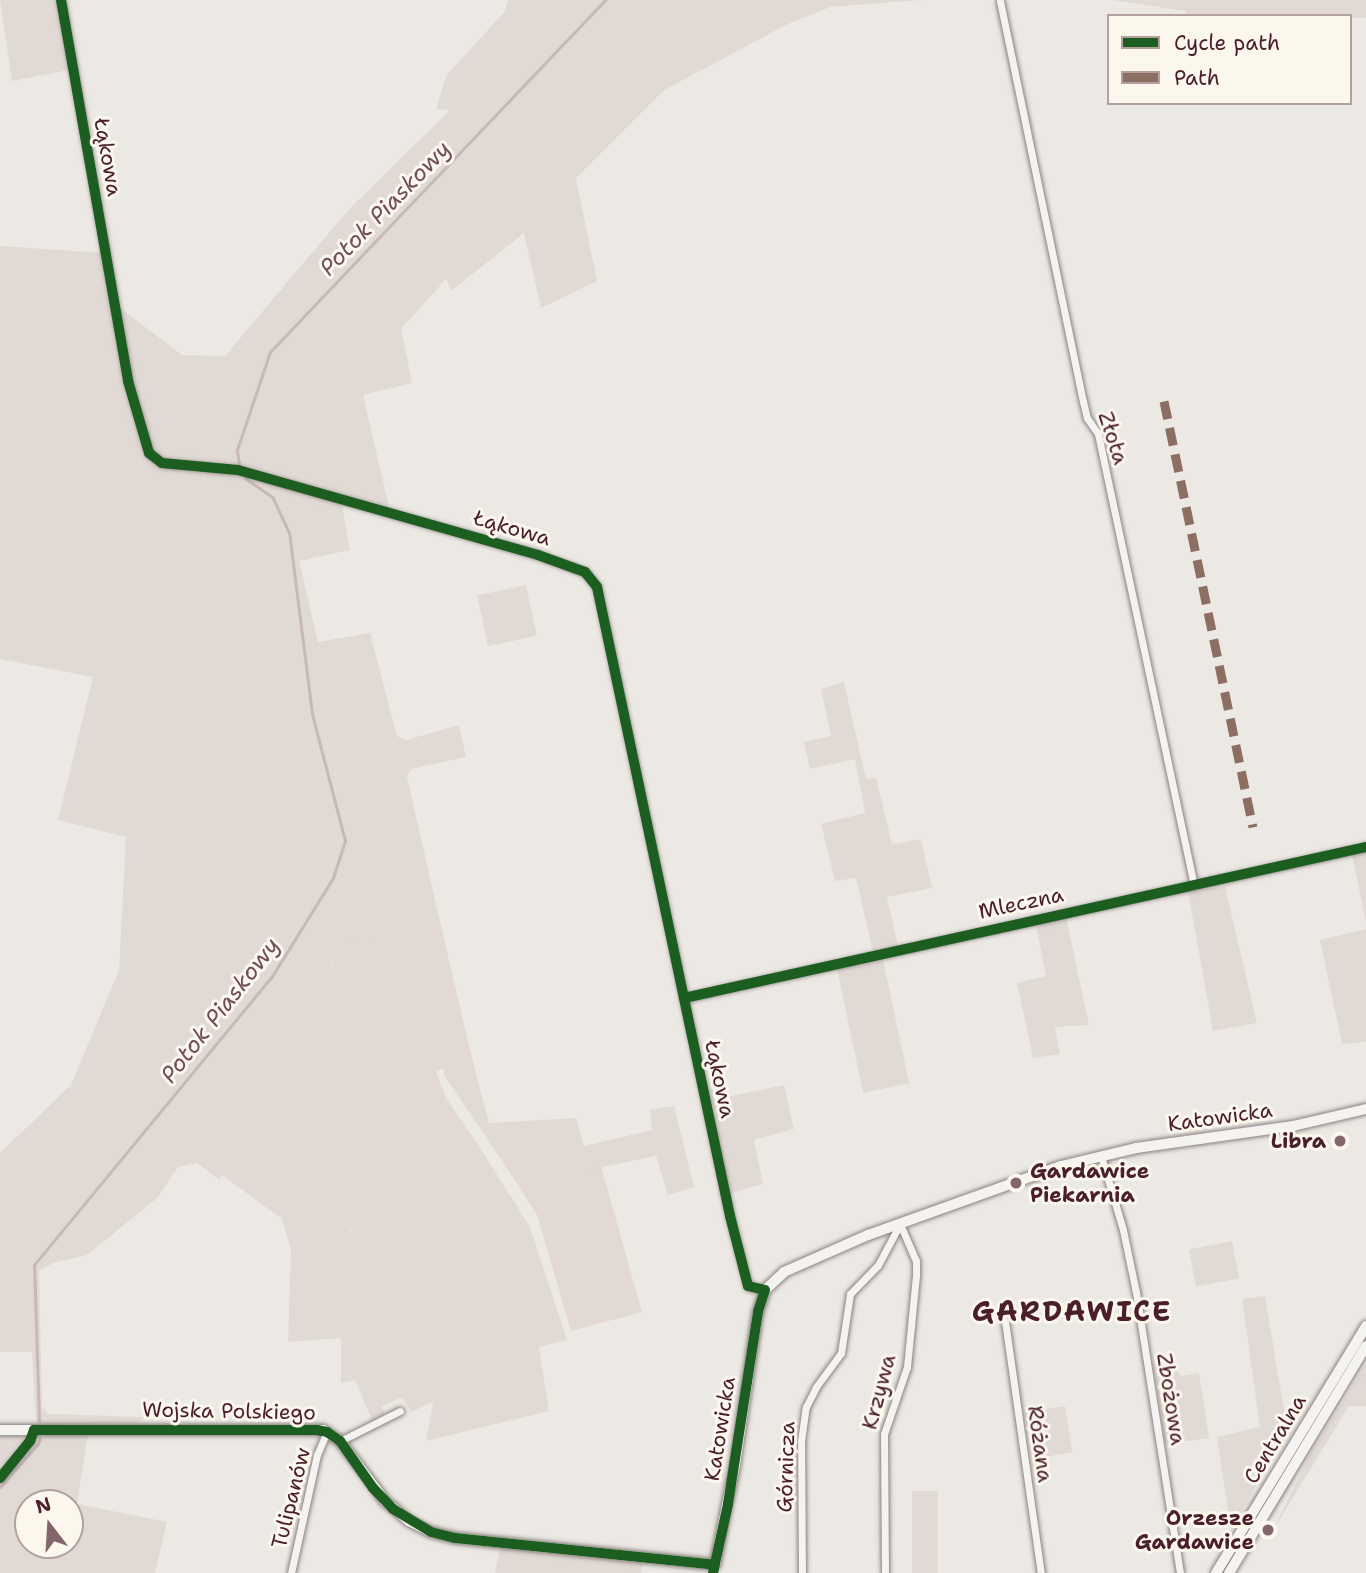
<!DOCTYPE html>
<meta charset="utf-8">
<style>
body{margin:0}
#map{position:relative;width:1366px;height:1573px;overflow:hidden;background:#ece9e4;font-family:"Shantell Sans",sans-serif}
div>[style]{position:absolute}
[style*='--x']{left:calc(var(--x)*1px);top:calc(var(--y)*1px);width:calc(var(--w)*1px);rotate:calc(var(--a)*1deg)}
.built>*{inset:0;background:#e2d9d3}
.green>*{inset:0;background:#e1d9d4;transform-origin:0 0}
.stream>*{height:2.5px;margin:-1.25px;padding:0 1.25px;transform-origin:1.25px;border-radius:1.25px;background:#c8b9b6}
.roads{filter:drop-shadow(0 0 2px #8b8282) drop-shadow(0 0 2px #8b8282)}
.street>*{height:7px;margin:-3.5px;padding:0 3.5px;transform-origin:3.5px;border-radius:3.5px;background:#f4f3ef}
.secondary>*{height:10px;margin:-5px;padding:0 5px;transform-origin:5px;border-radius:5px;background:#f4f3ef}
.primary>*{height:10px;margin:-5px;padding:0 5px;transform-origin:5px;border-radius:5px;background:#f4f3ef}
.quiet>*{height:9px;margin-top:-4.5px;transform-origin:0;background:repeating-linear-gradient(90deg,#8d6e63 0 18px,transparent 0 27px)}
.cycleway>*{height:10px;margin:-5px;padding:0 5px;transform-origin:5px;border-radius:5px;background:#1b5e20}
.dots>*{width:19px;height:19px;translate:-50% -50%;box-sizing:border-box;border:4px solid #fbf7ec;border-radius:50%}
span{translate:-50% -50%;white-space:nowrap;text-align:center;line-height:1.15;-webkit-text-stroke:6px #fbf7ec;paint-order:stroke}
.street-label{font-size:21px;color:#4a1f2b}
.poi-label{font-size:21px;color:#4a1f2b;font-weight:700}
.right{translate:-100% -50%;text-align:right}
.left{translate:0 -50%;text-align:left}
.water-label{font-size:23px;color:#704e55;font-style:italic}
.district-label{font-size:28px;color:#4a1f2b;font-weight:700;letter-spacing:2px}
.legend{position:absolute;left:1107px;top:14px;width:245px;height:91px;box-sizing:border-box;background:#fbf7ec;border:2px solid #b4a19f;margin:0;padding:9px 12px;list-style:none;font-size:21px;color:#4a1f2b}
.legend li{display:flex;align-items:center;gap:14px;height:35px}
.legend b{width:35px;border:2px solid #b4a19f}
.north{position:absolute;left:14px;top:1489px;width:70px;height:70px;box-sizing:border-box;background:#fbf7ec;border:2px solid #b4a19f;border-radius:50%;rotate:343deg;font-size:19px;font-weight:700;line-height:28px;text-align:center;color:#4a1f2b}
.north::after{content:'';display:block;margin:auto;width:24px;height:32px;background:#83666c;clip-path:polygon(50% 0,100% 100%,50% 72%,0 100%)}
</style>
<div id="map">
<div class="built">
<i style="clip-path:polygon(1366px 852px,1366px 922px,1352px 855px)"></i>
<i style="clip-path:polygon(441px 926px,472px 1058px,436px 1071px,446px 1098px,482px 1151px,357px 1240px,350px 1228px,343px 1230px,334px 1091px,366px 1081px,327px 946px)"></i>
<i style="clip-path:polygon(567px 1140px,578px 1172px,601px 1166px,642px 1312px,571px 1331px,537px 1215px,501px 1159px)"></i>
</div>
<div class="green">
<i style="clip-path:polygon(0 0,57px 0,69px 70px,12px 81px)"></i>
<i style="clip-path:polygon(508px 0,921px 0,830px 7px,788px 24px,664px 90px,576px 178px,597px 281px,541px 308px,524px 233px,451px 291px,446px 279px,401px 329px,412px 383px,363px 395px,389px 507px,340px 494px,350px 550px,299px 561px,318px 642px,370px 633px,397px 736px,406px 740px,459px 725px,466px 757px,411px 769px,407px 777px,441px 926px,327px 947px,366px 1081px,334px 1091px,343px 1229px,349px 1228px,357px 1240px,482px 1151px,530px 1227px,567px 1340px,539px 1347px,549px 1411px,426px 1441px,433px 1402px,411px 1412px,402px 1397px,382px 1407px,385px 1414px,372px 1420px,355px 1380px,341px 1383px,341px 1338px,288px 1342px,291px 1250px,282px 1219px,222px 1175px,219px 1180px,197px 1163px,178px 1167px,157px 1198px,87px 1255px,53px 1263px,39px 1271px,42px 1407px,49px 1414px,144px 1417px,138px 1423px,36px 1425px,32px 1352px,0 1352px,0 1153px,71px 1085px,119px 970px,126px 837px,58px 820px,93px 677px,0 659px,0 246px,105px 253px,135px 414px,119px 307px,182px 355px,225px 356px,349px 209px,450px 110px,436px 109px,446px 76px,505px 11px)"></i>
<i style="clip-path:polygon(1112px 0,1366px 0,1366px 18px,1187px 16px,1185px 11px)"></i>
<i style="left:526px;top:585px;width:52px;height:50px;rotate:78deg"></i>
<i style="clip-path:polygon(844px 682px,866px 779px,876px 778px,892px 844px,921px 839px,932px 888px,887px 897px,898px 946px,873px 951px,856px 878px,835px 881px,821px 824px,865px 813px,855px 759px,810px 769px,804px 742px,831px 736px,821px 689px)"></i>
<i style="clip-path:polygon(1225px 887px,1257px 1023px,1213px 1031px,1188px 891px)"></i>
<i style="clip-path:polygon(1066px 917px,1089px 1025px,1055px 1027px,1060px 1054px,1033px 1058px,1017px 983px,1046px 976px,1036px 924px)"></i>
<i style="clip-path:polygon(1366px 929px,1366px 1042px,1342px 1044px,1320px 940px)"></i>
<i style="left:883px;top:960px;width:126px;height:47px;rotate:78deg"></i>
<i style="clip-path:polygon(472px 1058px,489px 1123px,576px 1118px,584px 1146px,652px 1130px,650px 1110px,674px 1106px,694px 1187px,668px 1195px,656px 1156px,578px 1172px,567px 1140px,501px 1159px,445px 1077px,443px 1068px)"></i>
<i style="clip-path:polygon(784px 1085px,794px 1129px,754px 1140px,763px 1184px,728px 1194px,709px 1090px,724px 1088px,727px 1097px)"></i>
<i style="left:1232px;top:1241px;width:38px;height:44px;rotate:79deg"></i>
<i style="clip-path:polygon(1265px 1296px,1287px 1429px,1231px 1531px,1217px 1437px,1260px 1427px,1242px 1299px)"></i>
<i style="clip-path:polygon(1154px 1364px,1175px 1367px,1181px 1376px,1199px 1373px,1209px 1438px,1165px 1444px)"></i>
<i style="clip-path:polygon(1366px 1364px,1366px 1406px,1349px 1406px,1272px 1532px,1310px 1455px)"></i>
<i style="left:1065px;top:1406px;width:47px;height:41px;rotate:81deg"></i>
<i style="clip-path:polygon(evenodd,88px 1434px,77px 1504px,167px 1522px,155px 1573px,0 1573px,0 1483px,37px 1440px,48px 1435px,88px 1434px,28px 1503px,70px 1503px,70px 1545px,28px 1545px,28px 1503px)"></i>
<i style="clip-path:polygon(0 1435px,25px 1437px,0 1470px)"></i>
<i style="left:912px;top:1491px;width:26px;height:82px"></i>
<i style="clip-path:polygon(500px 1548px,643px 1561px,641px 1573px,495px 1573px)"></i>
</div>
<div class="stream">
<i style="--x:239;--y:465;--w:15;--a:-98"></i>
<i style="--x:237;--y:450;--w:103;--a:-71.4"></i>
<i style="--x:270;--y:352;--w:486;--a:-46.4"></i>
<i style="--x:39;--y:1421;--w:156;--a:-91.8"></i>
<i style="--x:34;--y:1265;--w:372;--a:-50.5"></i>
<i style="--x:271;--y:978;--w:118;--a:-58.2"></i>
<i style="--x:333;--y:878;--w:39;--a:-72"></i>
<i style="--x:345;--y:841;--w:131;--a:-104.6"></i>
<i style="--x:312;--y:714;--w:182;--a:-97.2"></i>
<i style="--x:289;--y:533;--w:38;--a:-115"></i>
<i style="--x:273;--y:498;--w:33;--a:-145"></i>
<i style="--x:0;--y:1487;--w:57;--a:-48.5"></i>
<i style="--x:38;--y:1444;--w:6;--a:-72"></i>
</div>
<div class="roads">
<div class="street">
<i style="--x:61;--y:0;--w:387;--a:80"></i>
<i style="--x:128;--y:381;--w:75;--a:73.7"></i>
<i style="--x:149;--y:453;--w:16;--a:38"></i>
<i style="--x:162;--y:463;--w:76;--a:5.3"></i>
<i style="--x:238;--y:470;--w:312;--a:15.8"></i>
<i style="--x:538;--y:555;--w:50;--a:19.9"></i>
<i style="--x:585;--y:572;--w:19;--a:51"></i>
<i style="--x:597;--y:587;--w:643;--a:78.06"></i>
<i style="--x:730;--y:1216;--w:72;--a:75.6"></i>
<i style="--x:748;--y:1286;--w:17;--a:13"></i>
<i style="--x:1000;--y:1;--w:409;--a:78.3"></i>
<i style="--x:1083;--y:401;--w:17;--a:77"></i>
<i style="--x:1087;--y:418;--w:19;--a:55"></i>
<i style="--x:1098;--y:434;--w:462;--a:78"></i>
<i style="--x:684;--y:998;--w:699;--a:-12.48"></i>
<i style="--x:1101;--y:1156;--w:77;--a:73.4"></i>
<i style="--x:1123;--y:1230;--w:63;--a:78.2"></i>
<i style="--x:1136;--y:1292;--w:284;--a:81.1"></i>
<i style="--x:1005;--y:1321;--w:255;--a:81.9"></i>
<i style="--x:340;--y:1441;--w:67;--a:-26.6"></i>
<i style="--x:0;--y:1478;--w:48;--a:-51"></i>
<i style="--x:30;--y:1441;--w:12;--a:-70"></i>
<i style="--x:291;--y:1573;--w:121;--a:-77.6"></i>
<i style="--x:317;--y:1455;--w:25;--a:-67"></i>
<i style="--x:802;--y:1573;--w:132;--a:-90.4"></i>
<i style="--x:801;--y:1441;--w:34;--a:-82"></i>
<i style="--x:806;--y:1407;--w:22;--a:-63"></i>
<i style="--x:816;--y:1387;--w:42;--a:-53.7"></i>
<i style="--x:841;--y:1353;--w:60;--a:-81.3"></i>
<i style="--x:850;--y:1294;--w:40;--a:-46"></i>
<i style="--x:878;--y:1265;--w:47;--a:-61.8"></i>
<i style="--x:885;--y:1573;--w:139;--a:-90.4"></i>
<i style="--x:884;--y:1434;--w:71;--a:-71.1"></i>
<i style="--x:907;--y:1367;--w:91;--a:-84.4"></i>
<i style="--x:916;--y:1276;--w:15;--a:-90"></i>
<i style="--x:916;--y:1261;--w:40;--a:-113.4"></i>
</div>
<div class="secondary">
<i style="--x:0;--y:1430;--w:323;--a:0"></i>
<i style="--x:323;--y:1430;--w:20;--a:33"></i>
<i style="--x:340;--y:1441;--w:75;--a:53.1"></i>
<i style="--x:385;--y:1501;--w:31;--a:40"></i>
<i style="--x:409;--y:1521;--w:25;--a:27"></i>
<i style="--x:431;--y:1532;--w:25;--a:14"></i>
<i style="--x:455;--y:1538;--w:261;--a:5.9"></i>
<i style="--x:715;--y:1565;--w:102;--a:-78.7"></i>
<i style="--x:735;--y:1465;--w:155;--a:-81.5"></i>
<i style="--x:758;--y:1312;--w:23;--a:-72"></i>
<i style="--x:765;--y:1290;--w:26;--a:-43"></i>
<i style="--x:784;--y:1272;--w:92;--a:-23.8"></i>
<i style="--x:868;--y:1235;--w:205;--a:-19.7"></i>
<i style="--x:1061;--y:1166;--w:77;--a:-13.5"></i>
<i style="--x:1136;--y:1148;--w:159;--a:-8"></i>
<i style="--x:1293;--y:1126;--w:75;--a:-13.1"></i>
</div>
<div class="primary">
<i style="--x:1216;--y:1573;--w:289;--a:-58.7"></i>
<i style="--x:1229;--y:1573;--w:265;--a:-58.9"></i>
</div>
</div>
<div class="quiet">
<i style="--x:1164;--y:401;--w:435;--a:78.2"></i>
</div>
<div class="cycleway">
<i style="--x:61;--y:0;--w:387;--a:80"></i>
<i style="--x:128;--y:381;--w:75;--a:73.7"></i>
<i style="--x:149;--y:453;--w:16;--a:38"></i>
<i style="--x:162;--y:463;--w:76;--a:5.3"></i>
<i style="--x:238;--y:470;--w:312;--a:15.8"></i>
<i style="--x:538;--y:555;--w:50;--a:19.9"></i>
<i style="--x:585;--y:572;--w:19;--a:51"></i>
<i style="--x:597;--y:587;--w:643;--a:78.06"></i>
<i style="--x:730;--y:1216;--w:72;--a:75.6"></i>
<i style="--x:748;--y:1286;--w:17;--a:13"></i>
<i style="--x:765;--y:1290;--w:23;--a:108"></i>
<i style="--x:758;--y:1312;--w:194;--a:98.9"></i>
<i style="--x:728;--y:1504;--w:71;--a:102.3"></i>
<i style="--x:684;--y:998;--w:699;--a:-12.48"></i>
<i style="--x:0;--y:1478;--w:48;--a:-51"></i>
<i style="--x:30;--y:1441;--w:12;--a:-70"></i>
<i style="--x:34;--y:1430;--w:283;--a:0"></i>
<i style="--x:317;--y:1430;--w:10;--a:11"></i>
<i style="--x:327;--y:1432;--w:16;--a:35"></i>
<i style="--x:340;--y:1441;--w:57;--a:54.9"></i>
<i style="--x:373;--y:1488;--w:29;--a:46"></i>
<i style="--x:393;--y:1509;--w:44;--a:31.2"></i>
<i style="--x:431;--y:1532;--w:25;--a:14"></i>
<i style="--x:455;--y:1538;--w:261;--a:5.9"></i>
</div>
<div class="dots">
<i style="left:1340px;top:1141px;background:#83666c"></i>
<i style="left:1016px;top:1183px;background:#83666c"></i>
<i style="left:1268px;top:1530px;background:#83666c"></i>
</div>
<div class="street-label">
<span style="left:108px;top:157px;rotate:80deg">Łąkowa</span>
<span style="left:1113px;top:438px;rotate:72deg">Złota</span>
<span style="left:512px;top:528px;rotate:16deg">Łąkowa</span>
<span style="left:1021px;top:903px;rotate:-12deg">Mleczna</span>
<span style="left:720px;top:1079px;rotate:78deg">Łąkowa</span>
<span style="left:1220px;top:1117px;rotate:-8deg">Katowicka</span>
<span style="left:879px;top:1392px;rotate:-75deg">Krzywa</span>
<span style="left:1171px;top:1399px;rotate:81deg">Zbożowa</span>
<span style="left:229px;top:1411px;rotate:1deg">Wojska Polskiego</span>
<span style="left:720px;top:1429px;rotate:-81deg">Katowicka</span>
<span style="left:1275px;top:1439px;rotate:-59deg">Centralna</span>
<span style="left:1040px;top:1444px;rotate:82deg">Różana</span>
<span style="left:786px;top:1467px;rotate:-88deg">Górnicza</span>
<span style="left:291px;top:1498px;rotate:-76deg">Tulipanów</span>
</div>
<div class="poi-label">
<span class="right" style="left:1326px;top:1141px">Libra</span>
<span class="left" style="left:1030px;top:1183px">Gardawice<br>Piekarnia</span>
<span class="right" style="left:1254px;top:1530px">Orzesze<br>Gardawice</span>
</div>
<div class="water-label">
<span style="left:385px;top:208px;rotate:-46deg">Potok Piaskowy</span>
<span style="left:220px;top:1010px;rotate:-52deg">Potok Piaskowy</span>
</div>
<div class="district-label">
<span style="left:1072px;top:1311px">GARDAWICE</span>
</div>
<ul class="legend">
<li><b style="height:9px;background:#1b5e20"></b>Cycle path</li>
<li><b style="height:9px;background:#8d6e63"></b>Path</li>
</ul>
<div class="north">N</div>
</div>
